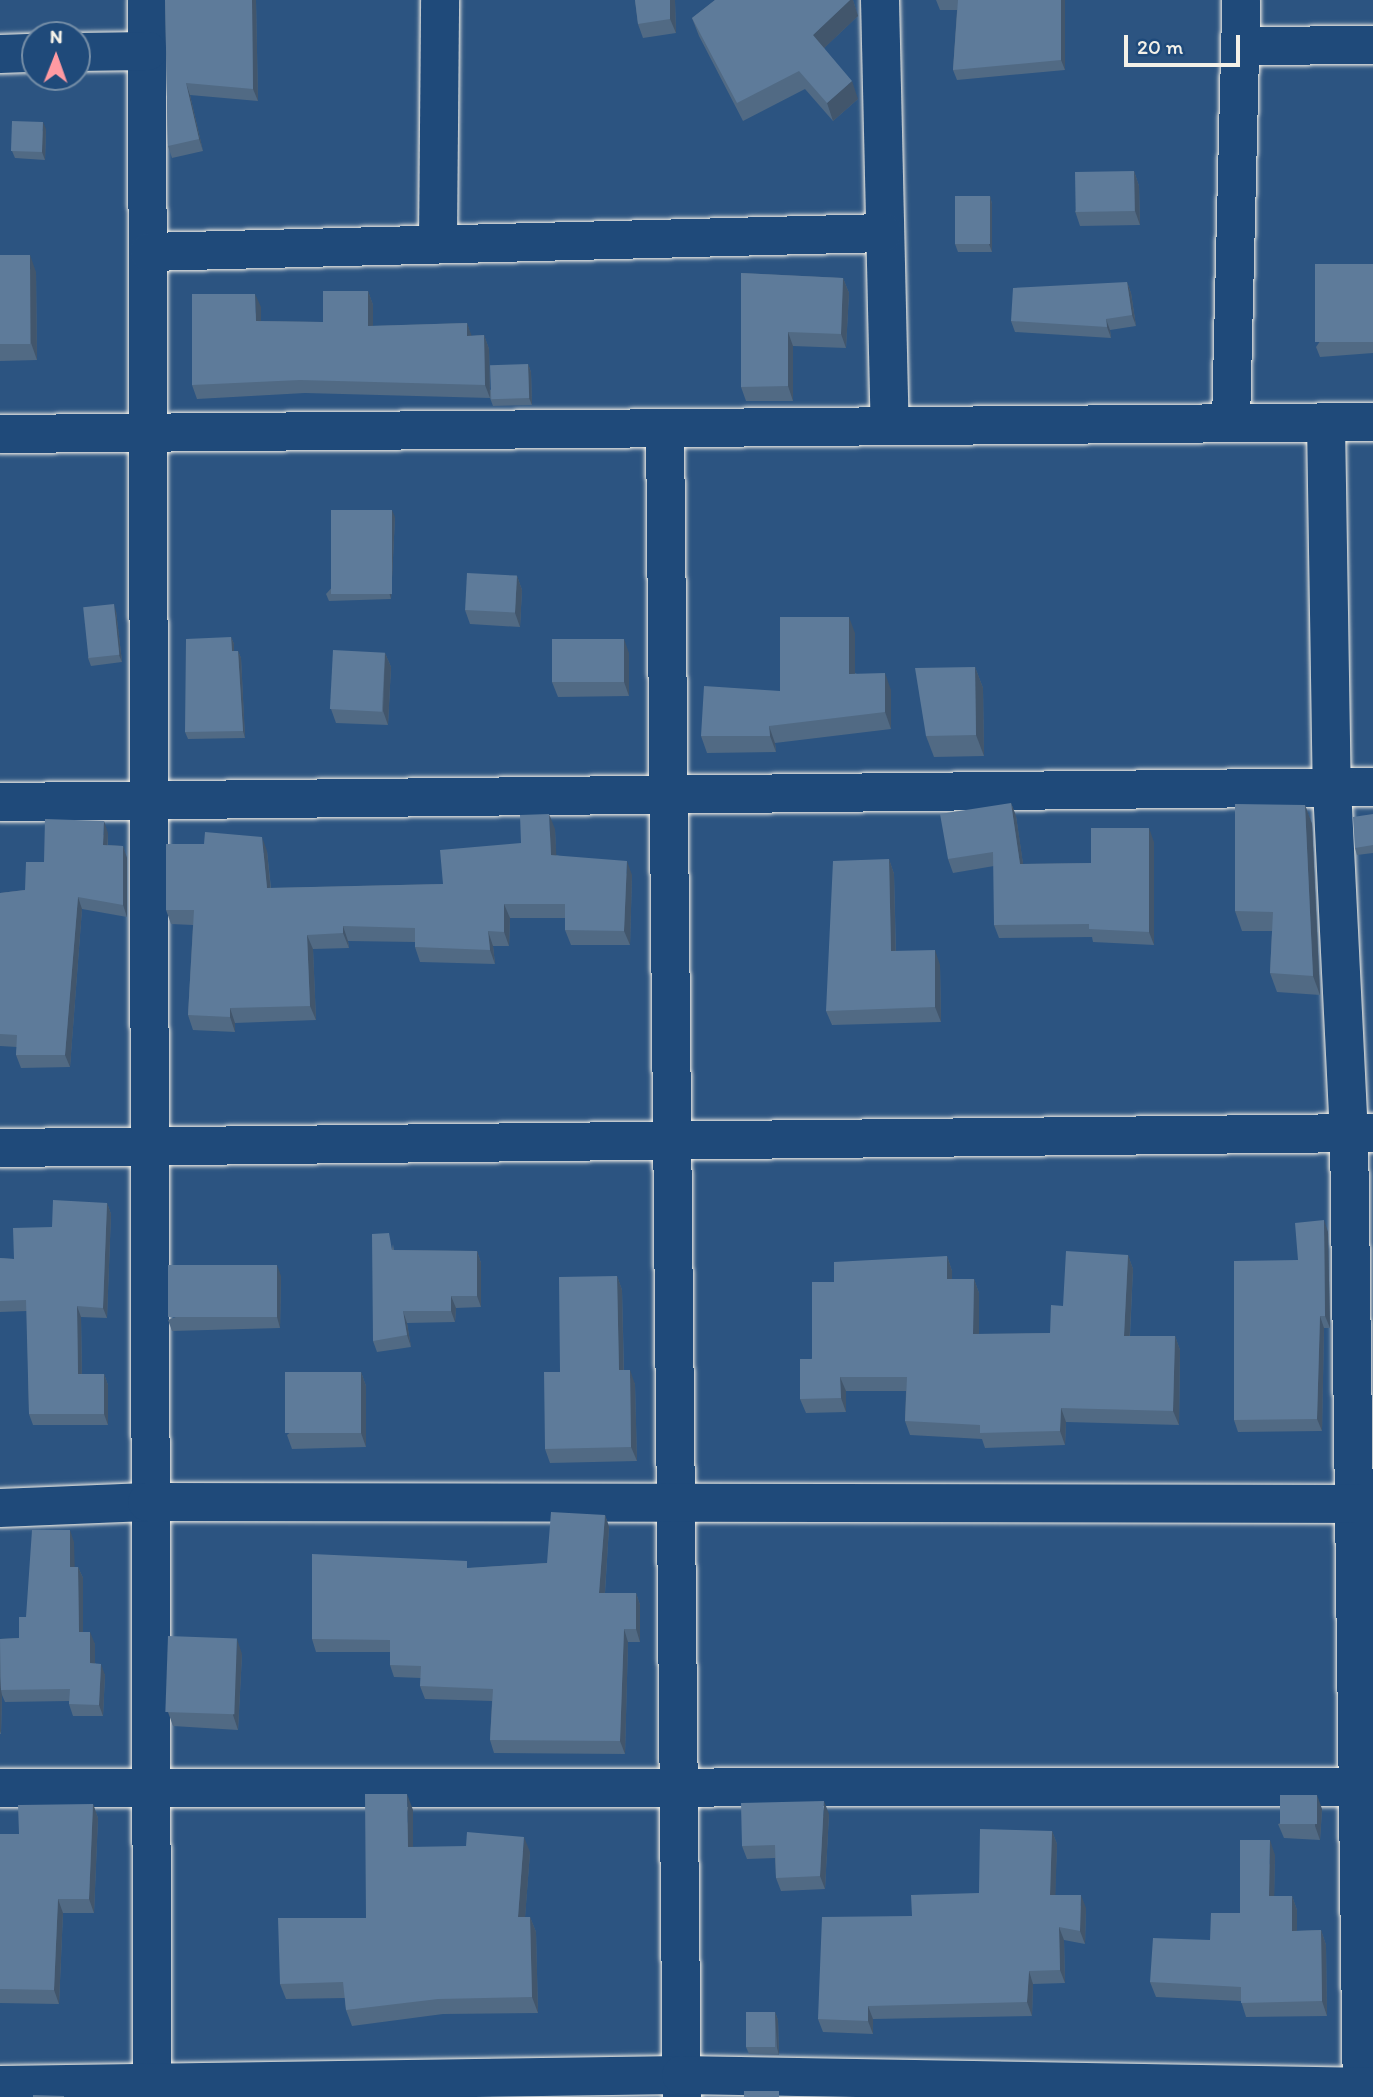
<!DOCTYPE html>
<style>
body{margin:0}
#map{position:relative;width:1373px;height:2097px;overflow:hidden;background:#2c5481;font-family:Itim,sans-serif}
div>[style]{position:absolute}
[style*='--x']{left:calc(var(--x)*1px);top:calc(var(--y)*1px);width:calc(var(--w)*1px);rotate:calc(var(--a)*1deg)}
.roads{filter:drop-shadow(0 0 2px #f4f1e8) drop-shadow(0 0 2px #f4f1e8)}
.minor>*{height:38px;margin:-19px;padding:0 19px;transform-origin:19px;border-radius:19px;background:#1f4a7a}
.wall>*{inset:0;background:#516a84}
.shaded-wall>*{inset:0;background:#42566c}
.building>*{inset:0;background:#5e7b9a;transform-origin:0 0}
span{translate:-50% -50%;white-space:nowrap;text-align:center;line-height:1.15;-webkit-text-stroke:5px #1f4a7a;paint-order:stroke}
.north{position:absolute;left:21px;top:21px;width:70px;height:70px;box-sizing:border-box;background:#1f4a7a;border:2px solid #748da6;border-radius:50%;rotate:1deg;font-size:19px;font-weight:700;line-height:28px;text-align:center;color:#f4f1e8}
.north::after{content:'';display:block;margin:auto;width:24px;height:32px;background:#ff9aa2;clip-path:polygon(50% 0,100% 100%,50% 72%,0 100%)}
.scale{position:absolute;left:1124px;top:35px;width:116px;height:32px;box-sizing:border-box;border:4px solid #f4f1e8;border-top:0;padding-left:9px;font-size:21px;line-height:24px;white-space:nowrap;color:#f4f1e8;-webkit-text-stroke:5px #1f4a7a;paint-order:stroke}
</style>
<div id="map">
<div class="roads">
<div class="minor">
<i style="--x:147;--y:0;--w:2097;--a:89.86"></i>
<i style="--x:880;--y:0;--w:426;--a:88.7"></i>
<i style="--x:1240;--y:46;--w:133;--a:-0.4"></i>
<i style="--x:77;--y:52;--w:71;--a:-0.8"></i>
<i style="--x:0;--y:54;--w:35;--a:-2"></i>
<i style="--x:438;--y:242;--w:242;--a:-89.5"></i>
<i style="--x:149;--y:252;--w:734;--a:-1.48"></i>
<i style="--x:1231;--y:422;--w:422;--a:-88.6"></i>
<i style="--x:1326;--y:422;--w:366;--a:89.1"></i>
<i style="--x:1332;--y:788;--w:345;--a:87.2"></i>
<i style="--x:1349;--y:1133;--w:964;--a:89.23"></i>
<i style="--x:665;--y:428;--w:1669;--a:89.42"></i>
<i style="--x:0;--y:434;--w:1373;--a:-0.5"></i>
<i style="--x:0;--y:802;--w:1373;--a:-0.63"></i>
<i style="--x:0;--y:1148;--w:1373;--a:-0.63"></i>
<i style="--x:0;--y:1508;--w:147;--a:-2.3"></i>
<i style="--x:147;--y:1502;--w:1226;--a:0.09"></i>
<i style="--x:0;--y:1788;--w:1373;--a:-0.04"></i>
<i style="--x:0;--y:2085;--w:681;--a:-0.84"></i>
<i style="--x:681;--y:2075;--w:692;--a:0.99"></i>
</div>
</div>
<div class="wall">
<i style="clip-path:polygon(165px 0,256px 0,258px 101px,190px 95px,203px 151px,172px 158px,168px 146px)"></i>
<i style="clip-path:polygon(635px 0,675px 0,676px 33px,643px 38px,638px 24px)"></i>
<i style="clip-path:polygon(715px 0,853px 0,858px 16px,824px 48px,858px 99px,833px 121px,805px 89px,743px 121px,699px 36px,692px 18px)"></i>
<i style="clip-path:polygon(936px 0,1065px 0,1065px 70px,957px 80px,953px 70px,957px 10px,940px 10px)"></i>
<i style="clip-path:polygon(46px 129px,45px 160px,15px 158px,12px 151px)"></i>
<i style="clip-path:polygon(1134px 171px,1139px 186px,1140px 225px,1080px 226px,1075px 211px)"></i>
<i style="clip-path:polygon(990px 196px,992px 204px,992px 252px,958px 252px,955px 244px)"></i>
<i style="clip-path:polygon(0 255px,36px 272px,37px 360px,0 361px)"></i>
<i style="clip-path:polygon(1373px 264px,1373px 353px,1320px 357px,1316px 347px)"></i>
<i style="clip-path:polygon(741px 273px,843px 278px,849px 293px,846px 348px,793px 346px,793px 401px,746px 401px,741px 387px)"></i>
<i style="clip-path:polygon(1127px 282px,1131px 293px,1136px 326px,1110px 330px,1111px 338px,1015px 332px,1011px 321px)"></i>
<i style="clip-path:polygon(368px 291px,373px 305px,373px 326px,467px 323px,471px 336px,484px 335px,489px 349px,490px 390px,528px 364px,531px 372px,532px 405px,493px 406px,490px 398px,305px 393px,197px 399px,192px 385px,261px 307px,261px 321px,323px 322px)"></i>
<i style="clip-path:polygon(395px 517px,391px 599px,329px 601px,326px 594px)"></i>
<i style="clip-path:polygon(517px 576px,522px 590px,520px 627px,470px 624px,465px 610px)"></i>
<i style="clip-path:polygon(116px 611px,122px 662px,91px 666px,88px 658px)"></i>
<i style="clip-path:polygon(855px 633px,855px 673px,891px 690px,891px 729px,775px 743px,776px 752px,707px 753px,701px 736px,780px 691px)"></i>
<i style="clip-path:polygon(231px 637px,234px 644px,234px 651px,238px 651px,241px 658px,245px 738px,188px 739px,185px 732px)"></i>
<i style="clip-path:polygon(385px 653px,391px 667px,388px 725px,336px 723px,331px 709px)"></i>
<i style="clip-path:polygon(629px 653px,629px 696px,558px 697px,552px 682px)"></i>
<i style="clip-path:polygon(975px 667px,983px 688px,984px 756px,934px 757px,926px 736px)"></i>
<i style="clip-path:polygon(1011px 803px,1016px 816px,1023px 864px,1091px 863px,1154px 842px,1154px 945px,1093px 942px,1092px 937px,999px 938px,994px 925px,994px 866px,953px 873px,948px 859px)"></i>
<i style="clip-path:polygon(1305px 805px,1312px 824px,1320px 995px,1277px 992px,1270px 973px,1272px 931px,1242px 931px,1235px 911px)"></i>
<i style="clip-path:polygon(1373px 814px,1373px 853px,1357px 855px,1355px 848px)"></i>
<i style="clip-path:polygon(555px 829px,556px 855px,632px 875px,630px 945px,571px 945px,565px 930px,565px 918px,510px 918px,509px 946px,493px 946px,495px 964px,420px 962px,415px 947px,415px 942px,348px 941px,349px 948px,313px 949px,316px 1020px,235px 1023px,235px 1032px,193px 1030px,188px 1015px,193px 925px,171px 924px,166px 910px,267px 851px,271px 888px,443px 884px,521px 843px)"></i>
<i style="clip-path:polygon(108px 833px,108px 845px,123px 846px,127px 858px,127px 917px,82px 909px,70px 1067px,21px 1068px,16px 1055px,17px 1047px,0 1046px,0 893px,25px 890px,44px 862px)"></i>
<i style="clip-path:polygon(889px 859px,894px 874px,896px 951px,940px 965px,941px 1022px,832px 1025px,826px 1011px)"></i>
<i style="clip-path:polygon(107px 1203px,111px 1214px,107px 1318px,81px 1317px,82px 1374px,104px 1374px,108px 1385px,108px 1425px,33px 1425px,29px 1414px,27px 1311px,0 1312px,0 1258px,14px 1259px,52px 1227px)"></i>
<i style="clip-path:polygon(1328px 1232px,1330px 1328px,1324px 1328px,1322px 1431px,1238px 1432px,1234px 1420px,1298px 1260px)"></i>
<i style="clip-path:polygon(393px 1244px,394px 1250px,477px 1251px,481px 1263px,481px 1307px,456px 1308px,455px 1322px,407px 1323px,411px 1347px,377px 1352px,373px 1341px)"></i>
<i style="clip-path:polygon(1128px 1255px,1133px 1269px,1130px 1336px,1175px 1336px,1180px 1350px,1179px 1425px,1066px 1422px,1065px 1445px,985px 1448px,982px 1439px,910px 1435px,905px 1421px,906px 1391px,846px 1391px,846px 1412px,806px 1413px,800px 1399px,834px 1282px,947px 1256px,952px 1271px,952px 1279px,974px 1279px,979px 1293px,979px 1334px,1050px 1333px,1063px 1306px)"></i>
<i style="clip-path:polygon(281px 1276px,280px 1328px,172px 1331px,168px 1320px)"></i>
<i style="clip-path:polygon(617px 1276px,622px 1290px,624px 1370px,635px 1384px,637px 1461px,550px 1463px,545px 1449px,560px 1372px)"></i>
<i style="clip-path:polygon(361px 1372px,366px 1386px,366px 1447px,292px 1449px,287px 1435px)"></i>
<i style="clip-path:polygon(605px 1515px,609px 1527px,605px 1593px,636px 1593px,640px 1605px,640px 1642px,628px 1642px,625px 1754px,494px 1753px,490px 1740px,492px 1701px,425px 1699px,420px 1686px,421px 1678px,394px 1677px,390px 1665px,390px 1652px,316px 1652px,312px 1639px,470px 1568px,547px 1563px)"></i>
<i style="clip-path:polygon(74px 1542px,74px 1567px,78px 1567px,83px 1578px,83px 1632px,95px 1644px,95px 1663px,105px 1675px,103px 1716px,73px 1716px,69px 1704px,69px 1701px,5px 1702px,2px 1695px,1px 1734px,0 1734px,0 1639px,19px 1638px,26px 1617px)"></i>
<i style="clip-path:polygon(242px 1654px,238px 1730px,173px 1726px,168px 1712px)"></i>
<i style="clip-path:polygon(93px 1804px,98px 1818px,94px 1913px,63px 1913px,59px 2004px,0 2003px,0 1834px,19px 1834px)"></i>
<i style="clip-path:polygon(1322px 1809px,1320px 1840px,1284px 1838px,1278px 1824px)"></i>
<i style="clip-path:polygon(413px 1810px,413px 1847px,530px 1852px,525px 1917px,530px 1917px,536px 1932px,538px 2013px,443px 2014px,352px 2026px,346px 2010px,345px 1998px,286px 1999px,280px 1984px,366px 1918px)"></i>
<i style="clip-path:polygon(829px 1814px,825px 1889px,781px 1891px,776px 1878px,775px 1858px,747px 1859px,742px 1846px)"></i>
<i style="clip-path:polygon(1052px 1831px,1057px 1844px,1055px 1895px,1086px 1908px,1085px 1944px,1064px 1940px,1065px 1983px,1033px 1984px,1032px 2016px,873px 2019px,873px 2034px,823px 2032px,818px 2019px,912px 1916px,979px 1893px)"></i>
<i style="clip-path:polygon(1275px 1855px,1274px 1896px,1292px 1896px,1297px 1910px,1297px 1931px,1321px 1930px,1326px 1945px,1327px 2016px,1246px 2017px,1241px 2001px,1156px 1997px,1150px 1982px,1210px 1940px,1240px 1913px)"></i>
<i style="clip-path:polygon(775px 2012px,778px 2020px,779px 2055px,749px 2054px,746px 2047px)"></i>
</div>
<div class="shaded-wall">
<i style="clip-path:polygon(252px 0,256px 0,258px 101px,253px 89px)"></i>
<i style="clip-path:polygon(670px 0,675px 0,676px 33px,670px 19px)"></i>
<i style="clip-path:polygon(850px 0,853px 0,858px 16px,819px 53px,813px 35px)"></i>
<i style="clip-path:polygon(1061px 0,1065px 0,1065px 70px,1061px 60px)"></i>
<i style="clip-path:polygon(852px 81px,858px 99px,833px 121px,827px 103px)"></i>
<i style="clip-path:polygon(186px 83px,190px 95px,203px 151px,199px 139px)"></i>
<i style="clip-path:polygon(43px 122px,46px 129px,45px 160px,42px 152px)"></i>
<i style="clip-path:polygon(1134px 171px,1139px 186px,1140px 225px,1135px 211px)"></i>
<i style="clip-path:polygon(990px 196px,992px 204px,992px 252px,989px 244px)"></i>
<i style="clip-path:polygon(30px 255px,36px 272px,37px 360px,31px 343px)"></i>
<i style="clip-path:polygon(843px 278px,849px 293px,846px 348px,841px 334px)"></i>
<i style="clip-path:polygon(1127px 282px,1131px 293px,1136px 326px,1132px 315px)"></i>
<i style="clip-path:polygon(368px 291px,373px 305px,373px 340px,368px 326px)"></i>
<i style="clip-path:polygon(255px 294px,261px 307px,261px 335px,256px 321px)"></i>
<i style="clip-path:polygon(1106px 319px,1110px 330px,1111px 338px,1107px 327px)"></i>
<i style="clip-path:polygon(467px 323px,472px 337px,467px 336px)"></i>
<i style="clip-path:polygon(788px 332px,793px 346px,793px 401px,788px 386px)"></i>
<i style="clip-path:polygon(484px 335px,489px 349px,490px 398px,485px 385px)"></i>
<i style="clip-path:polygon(528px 364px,531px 372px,532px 405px,529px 398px)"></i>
<i style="clip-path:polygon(392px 510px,395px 517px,391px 599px,389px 592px)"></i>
<i style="clip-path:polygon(517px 576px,522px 590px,520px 627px,515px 613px)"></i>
<i style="clip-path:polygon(114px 604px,116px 611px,122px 662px,119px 655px)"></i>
<i style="clip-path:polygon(849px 617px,855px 633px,855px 690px,849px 674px)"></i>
<i style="clip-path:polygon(231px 637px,234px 644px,234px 658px,232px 651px)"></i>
<i style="clip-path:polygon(624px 639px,629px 653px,629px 696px,624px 682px)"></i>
<i style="clip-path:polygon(238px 651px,241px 658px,245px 738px,243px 731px)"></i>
<i style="clip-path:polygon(385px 653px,391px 667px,388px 725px,383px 711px)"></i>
<i style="clip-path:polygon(975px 667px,983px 688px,984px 756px,976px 735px)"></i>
<i style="clip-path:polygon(885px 673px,891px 690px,891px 729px,885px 712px)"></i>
<i style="clip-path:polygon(769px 726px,775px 743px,776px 752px,770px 736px)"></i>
<i style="clip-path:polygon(1011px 803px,1016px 816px,1025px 877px,1020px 864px)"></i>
<i style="clip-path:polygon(1305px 805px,1312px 824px,1320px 995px,1313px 976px)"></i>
<i style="clip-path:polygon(549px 814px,555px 829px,557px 869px,551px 855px)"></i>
<i style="clip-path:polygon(104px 821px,108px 833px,107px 857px,103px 845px)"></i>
<i style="clip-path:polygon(1149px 828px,1154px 842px,1154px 945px,1149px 932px)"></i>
<i style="clip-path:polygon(262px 837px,267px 851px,272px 903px,267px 888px)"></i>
<i style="clip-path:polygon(123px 846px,127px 858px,127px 917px,123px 905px)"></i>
<i style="clip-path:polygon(889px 859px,894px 874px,896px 965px,891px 951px)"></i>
<i style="clip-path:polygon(627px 861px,632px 875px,630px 945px,624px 931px)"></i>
<i style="clip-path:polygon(78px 897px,82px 909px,70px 1067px,65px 1055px)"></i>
<i style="clip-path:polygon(504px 904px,510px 918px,509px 946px,504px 932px)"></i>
<i style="clip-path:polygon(343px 926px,348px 941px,349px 948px,343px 933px)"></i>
<i style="clip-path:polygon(488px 931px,493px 946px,495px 964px,490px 950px)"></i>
<i style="clip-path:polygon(307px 935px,313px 949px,316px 1020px,310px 1006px)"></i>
<i style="clip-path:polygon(935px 950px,940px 965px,941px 1022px,935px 1007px)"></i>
<i style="clip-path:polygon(230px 1008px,235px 1023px,235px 1032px,230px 1017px)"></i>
<i style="clip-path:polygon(107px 1203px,111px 1214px,107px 1318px,103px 1308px)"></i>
<i style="clip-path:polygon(1324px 1220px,1328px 1232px,1330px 1328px,1325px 1316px)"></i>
<i style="clip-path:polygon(477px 1251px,481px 1263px,481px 1307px,477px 1296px)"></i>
<i style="clip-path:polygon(1128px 1255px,1133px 1269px,1129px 1350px,1124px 1336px)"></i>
<i style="clip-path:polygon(947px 1256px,952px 1271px,952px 1293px,947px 1279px)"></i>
<i style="clip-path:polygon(277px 1265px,281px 1276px,280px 1328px,277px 1317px)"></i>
<i style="clip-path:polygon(617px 1276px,622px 1290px,624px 1385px,619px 1370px)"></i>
<i style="clip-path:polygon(974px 1279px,979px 1293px,979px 1348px,973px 1334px)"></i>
<i style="clip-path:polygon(451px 1296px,456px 1308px,455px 1322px,451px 1311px)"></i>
<i style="clip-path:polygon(77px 1306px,81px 1317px,82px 1385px,78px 1374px)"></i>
<i style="clip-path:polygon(403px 1311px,407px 1323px,411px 1347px,407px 1335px)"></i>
<i style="clip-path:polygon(1320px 1316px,1324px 1328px,1322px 1431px,1317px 1419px)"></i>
<i style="clip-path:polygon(1175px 1336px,1180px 1350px,1179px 1425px,1173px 1411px)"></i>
<i style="clip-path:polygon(630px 1370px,635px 1384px,637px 1461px,631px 1447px)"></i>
<i style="clip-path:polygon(361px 1372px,366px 1386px,366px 1447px,361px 1433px)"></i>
<i style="clip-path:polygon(104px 1374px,108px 1385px,108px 1425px,104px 1414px)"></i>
<i style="clip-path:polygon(840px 1377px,846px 1391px,846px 1412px,841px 1398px)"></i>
<i style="clip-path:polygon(1061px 1408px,1066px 1422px,1065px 1445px,1060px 1431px)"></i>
<i style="clip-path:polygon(605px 1515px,609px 1527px,604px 1606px,599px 1593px)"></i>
<i style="clip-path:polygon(70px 1530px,74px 1542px,75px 1578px,70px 1567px)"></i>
<i style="clip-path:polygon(78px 1567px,83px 1578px,83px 1644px,79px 1632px)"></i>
<i style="clip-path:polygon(636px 1593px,640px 1605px,640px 1642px,636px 1629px)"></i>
<i style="clip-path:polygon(624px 1629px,628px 1642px,625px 1754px,620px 1741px)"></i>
<i style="clip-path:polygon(90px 1632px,95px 1644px,95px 1675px,90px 1663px)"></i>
<i style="clip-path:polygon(237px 1639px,242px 1654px,238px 1730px,233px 1715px)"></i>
<i style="clip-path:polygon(101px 1664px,105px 1675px,103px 1716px,99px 1705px)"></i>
<i style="clip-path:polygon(0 1677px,1px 1690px,2px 1695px,1px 1734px,0 1731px)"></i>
<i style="clip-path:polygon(407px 1794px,413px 1810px,413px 1862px,408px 1847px)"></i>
<i style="clip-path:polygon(1317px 1795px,1322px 1809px,1320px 1840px,1315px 1826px)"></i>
<i style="clip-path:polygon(824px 1801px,829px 1814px,825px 1889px,820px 1876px)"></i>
<i style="clip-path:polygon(93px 1804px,98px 1818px,94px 1913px,89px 1899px)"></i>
<i style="clip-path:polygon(1052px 1831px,1057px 1844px,1055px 1908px,1050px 1895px)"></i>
<i style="clip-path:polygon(524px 1837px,530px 1852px,524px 1932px,518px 1917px)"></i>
<i style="clip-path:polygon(1270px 1840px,1275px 1855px,1274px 1910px,1269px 1896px)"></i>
<i style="clip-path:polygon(1081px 1895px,1086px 1908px,1085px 1944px,1080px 1931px)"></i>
<i style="clip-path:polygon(1292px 1896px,1297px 1910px,1297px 1945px,1292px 1931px)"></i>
<i style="clip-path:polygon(58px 1899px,63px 1913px,59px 2004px,54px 1990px)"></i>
<i style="clip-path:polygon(530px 1917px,536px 1932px,538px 2013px,532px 1997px)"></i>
<i style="clip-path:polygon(1059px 1927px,1064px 1940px,1065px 1983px,1060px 1970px)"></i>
<i style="clip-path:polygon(1321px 1930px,1326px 1945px,1327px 2016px,1322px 2001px)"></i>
<i style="clip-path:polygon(1029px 1971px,1033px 1984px,1032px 2016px,1027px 2002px)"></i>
<i style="clip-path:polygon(868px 2006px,873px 2019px,873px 2034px,868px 2021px)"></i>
<i style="clip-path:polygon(775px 2012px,778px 2020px,779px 2055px,777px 2048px)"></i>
</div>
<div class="building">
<i style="clip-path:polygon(165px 0,252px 0,253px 89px,186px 83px,199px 139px,168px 146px)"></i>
<i style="clip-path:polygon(635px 0,670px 0,670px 19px,638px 24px)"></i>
<i style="clip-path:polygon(715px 0,850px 0,813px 35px,852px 81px,827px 103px,799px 71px,737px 103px,692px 18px)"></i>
<i style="clip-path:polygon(958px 0,1061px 0,1061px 60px,953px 70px)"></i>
<i style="left:43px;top:122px;width:30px;height:31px;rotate:92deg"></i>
<i style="left:1134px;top:171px;width:40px;height:59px;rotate:89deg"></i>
<i style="left:955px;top:196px;width:35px;height:48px"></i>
<i style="left:0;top:255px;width:30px;height:89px"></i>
<i style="left:1373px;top:264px;width:78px;height:58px;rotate:90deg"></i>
<i style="clip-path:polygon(741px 273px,843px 278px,841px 334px,788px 332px,788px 386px,741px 387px)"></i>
<i style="clip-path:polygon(1127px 282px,1132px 315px,1106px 319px,1107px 327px,1011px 321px,1013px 288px)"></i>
<i style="clip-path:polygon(323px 291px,368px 291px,368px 326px,467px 323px,467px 336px,484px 335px,485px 385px,300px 380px,192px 385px,192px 294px,255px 294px,256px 321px,323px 322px)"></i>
<i style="left:528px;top:364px;width:34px;height:38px;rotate:88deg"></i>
<i style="left:331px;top:510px;width:61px;height:84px"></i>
<i style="left:467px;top:573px;width:50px;height:37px;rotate:3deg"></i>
<i style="left:114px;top:604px;width:51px;height:31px;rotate:84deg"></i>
<i style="clip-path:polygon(780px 617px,849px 617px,849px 674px,885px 673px,885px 712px,769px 726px,770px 736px,701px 736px,704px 686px,780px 691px)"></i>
<i style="clip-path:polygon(231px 637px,232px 651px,238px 651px,243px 731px,185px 732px,186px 639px)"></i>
<i style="left:624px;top:639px;width:43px;height:72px;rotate:90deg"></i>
<i style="left:333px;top:650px;width:52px;height:59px;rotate:3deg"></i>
<i style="clip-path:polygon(975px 667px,976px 735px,926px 736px,915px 668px)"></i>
<i style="clip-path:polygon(1011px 803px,1020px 864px,1091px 863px,1091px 828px,1149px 828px,1149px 932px,1089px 929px,1089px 924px,994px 925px,993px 852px,948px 859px,940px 814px)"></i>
<i style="clip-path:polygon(1235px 804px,1305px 805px,1313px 976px,1270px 973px,1273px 912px,1235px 911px)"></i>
<i style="clip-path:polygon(549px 814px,551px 855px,627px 861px,624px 931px,565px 930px,565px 904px,504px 904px,504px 932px,488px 931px,490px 950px,415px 947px,415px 928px,343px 926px,343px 933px,307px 935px,310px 1006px,230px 1008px,230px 1017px,188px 1015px,194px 910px,166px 910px,166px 844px,204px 844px,205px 832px,262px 837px,267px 888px,443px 884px,440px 850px,521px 843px,520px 815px)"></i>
<i style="clip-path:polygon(1373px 814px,1373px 845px,1355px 848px,1353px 817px)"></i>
<i style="clip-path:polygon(45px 819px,104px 821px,103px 845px,123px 846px,123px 905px,78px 897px,65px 1055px,16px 1055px,17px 1035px,0 1034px,0 893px,25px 890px,26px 862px,44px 862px)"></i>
<i style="clip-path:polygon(889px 859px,891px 951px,935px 950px,935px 1007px,826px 1011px,833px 861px)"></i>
<i style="clip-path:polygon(53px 1200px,107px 1203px,103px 1308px,77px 1306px,78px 1374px,104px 1374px,104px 1414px,29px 1414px,26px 1300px,0 1301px,0 1258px,14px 1259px,13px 1228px,52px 1227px)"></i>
<i style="clip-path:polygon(1324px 1220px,1325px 1316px,1320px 1316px,1317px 1419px,1234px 1420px,1234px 1261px,1298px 1260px,1295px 1223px)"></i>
<i style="clip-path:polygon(389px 1233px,392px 1250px,477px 1251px,477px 1296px,451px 1296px,451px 1311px,403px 1311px,407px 1335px,373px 1341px,372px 1234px)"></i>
<i style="clip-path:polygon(1066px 1251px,1128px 1255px,1124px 1336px,1175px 1336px,1173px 1411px,1061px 1408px,1060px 1431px,980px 1433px,980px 1425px,905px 1421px,907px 1377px,840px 1377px,841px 1398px,800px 1399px,800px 1359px,812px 1359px,812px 1282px,834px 1282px,834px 1262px,947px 1256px,947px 1279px,974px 1279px,973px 1334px,1050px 1333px,1051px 1305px,1063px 1306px)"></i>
<i style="left:277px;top:1265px;width:52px;height:109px;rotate:90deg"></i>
<i style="clip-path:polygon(617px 1276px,619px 1370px,630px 1370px,631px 1447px,545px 1449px,544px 1372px,560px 1372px,559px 1277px)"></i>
<i style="left:361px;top:1372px;width:61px;height:76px;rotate:90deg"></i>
<i style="clip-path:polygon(551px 1512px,605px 1515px,599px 1593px,636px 1593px,636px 1629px,624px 1629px,620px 1741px,490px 1740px,493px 1689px,420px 1686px,421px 1666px,390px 1665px,390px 1640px,312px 1639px,312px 1554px,467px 1561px,467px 1568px,547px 1563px)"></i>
<i style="clip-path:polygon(32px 1530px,70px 1530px,70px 1567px,78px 1567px,79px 1632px,90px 1632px,90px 1663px,101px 1664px,99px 1705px,69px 1704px,70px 1689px,1px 1690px,0 1639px,19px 1638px,19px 1617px,26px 1617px)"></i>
<i style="left:168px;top:1636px;width:69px;height:76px;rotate:2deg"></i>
<i style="clip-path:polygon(365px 1794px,407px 1794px,408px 1847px,466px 1846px,467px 1832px,524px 1837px,518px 1917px,530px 1917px,532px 1997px,438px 1999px,346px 2010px,343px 1982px,280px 1984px,278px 1918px,366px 1918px)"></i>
<i style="left:1280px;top:1795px;width:37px;height:29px"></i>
<i style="clip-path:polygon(824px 1801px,820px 1876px,776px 1878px,775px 1845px,742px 1846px,741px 1803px)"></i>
<i style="clip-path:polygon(93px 1804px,89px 1899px,58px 1899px,54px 1990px,0 1989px,0 1834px,19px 1834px,18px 1805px)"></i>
<i style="clip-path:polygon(980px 1829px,1052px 1831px,1050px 1895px,1081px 1895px,1080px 1931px,1059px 1927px,1060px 1970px,1029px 1971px,1027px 2002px,868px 2006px,868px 2021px,818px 2019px,822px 1917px,912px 1916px,911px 1895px,979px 1893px)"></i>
<i style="clip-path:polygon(1240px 1840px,1270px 1840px,1269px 1896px,1292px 1896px,1292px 1931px,1321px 1930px,1322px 2001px,1241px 2003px,1241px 1987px,1150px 1982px,1153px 1938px,1210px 1940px,1211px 1913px,1240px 1913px)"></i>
<i style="left:746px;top:2012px;width:29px;height:35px"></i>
<i style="left:744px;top:2091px;width:35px;height:6px"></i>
<i style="clip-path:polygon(33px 2095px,64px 2096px,64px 2097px,33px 2097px)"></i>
</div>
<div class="north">N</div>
<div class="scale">20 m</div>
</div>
